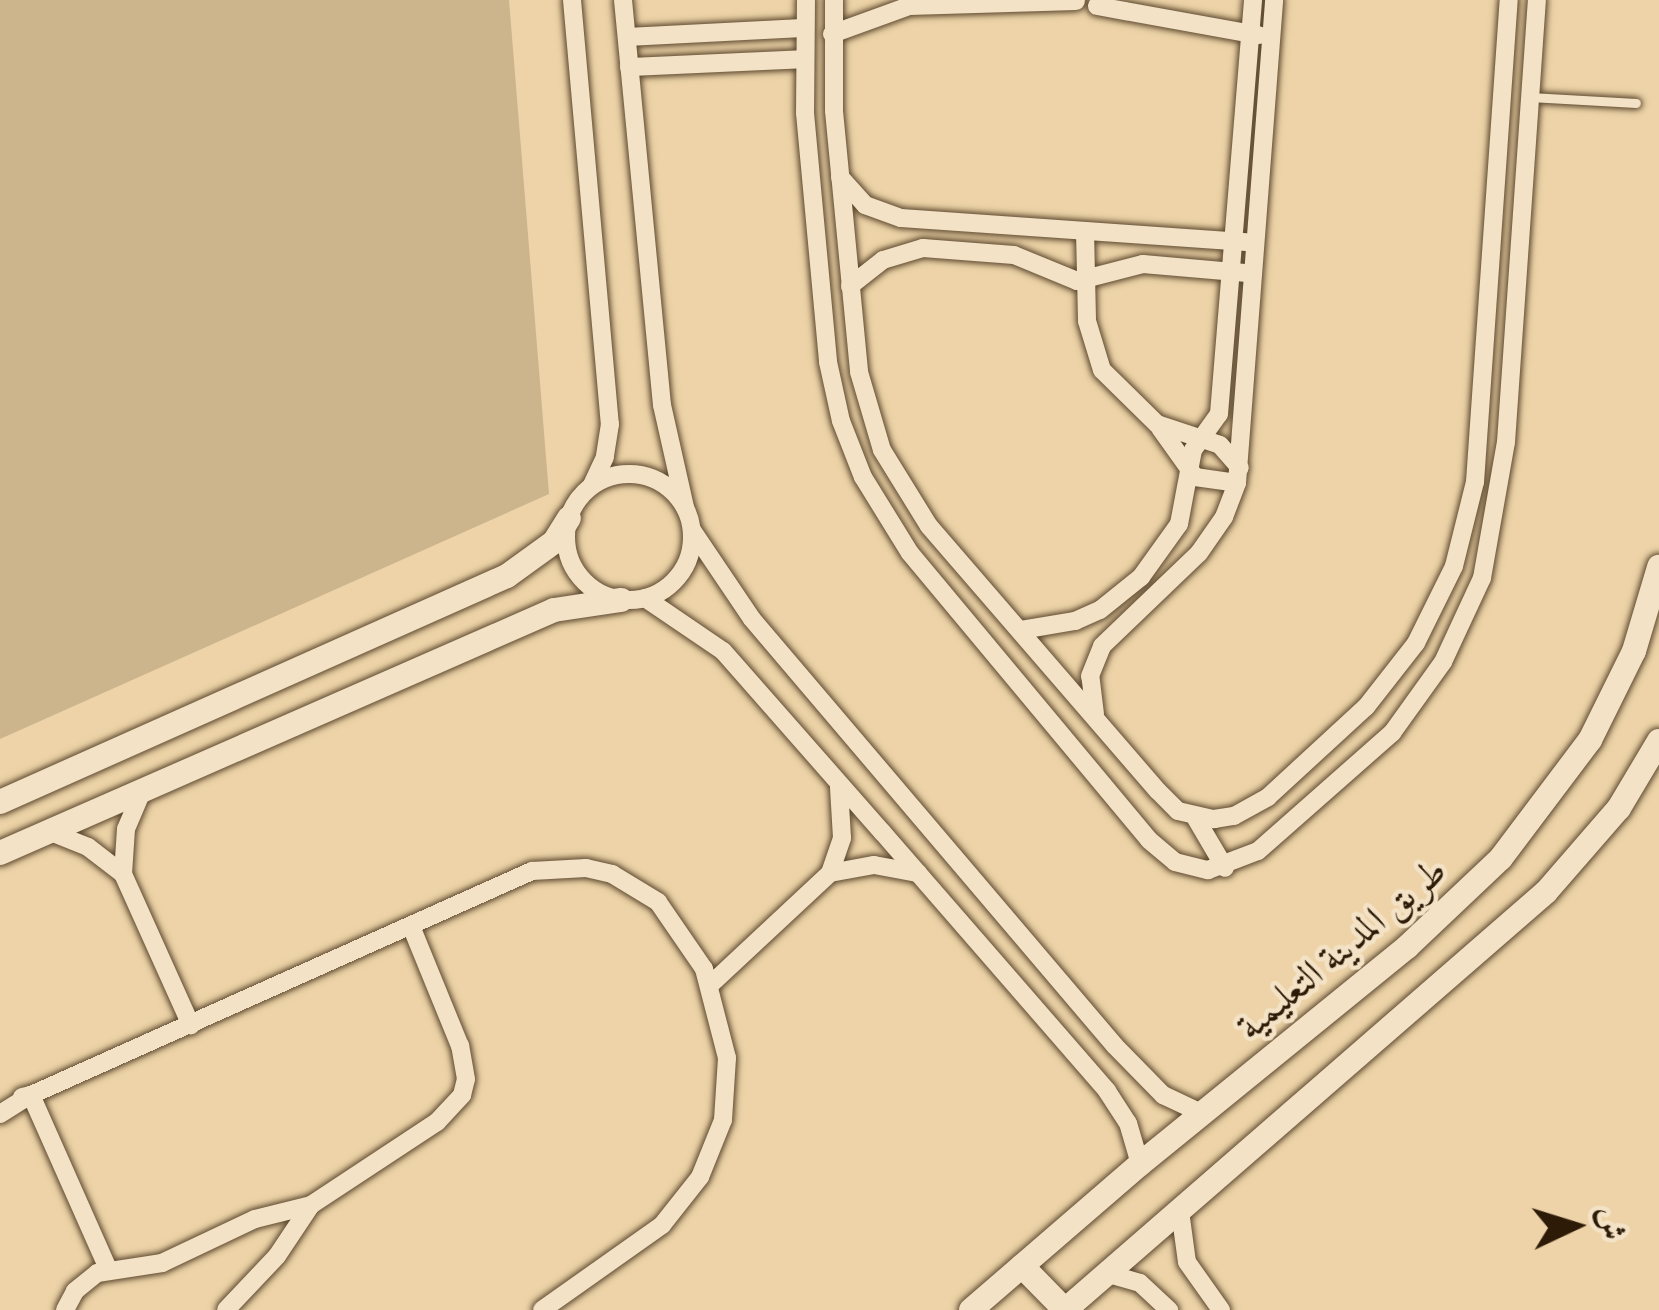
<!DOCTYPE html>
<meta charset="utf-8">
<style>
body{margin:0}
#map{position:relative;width:1659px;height:1310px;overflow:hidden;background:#edd3a7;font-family:"IM FELL Double Pica",Amiri,serif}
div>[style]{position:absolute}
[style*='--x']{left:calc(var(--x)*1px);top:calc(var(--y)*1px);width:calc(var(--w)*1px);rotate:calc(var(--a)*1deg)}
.green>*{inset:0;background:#ccb48c}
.roads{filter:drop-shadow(0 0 3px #5d492f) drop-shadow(0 0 3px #5d492f)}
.service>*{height:9px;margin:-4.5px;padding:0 4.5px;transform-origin:4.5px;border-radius:4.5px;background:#f3e2c6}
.minor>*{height:18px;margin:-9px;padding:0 9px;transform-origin:9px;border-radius:9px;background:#f3e2c6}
.minor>.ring{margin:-9px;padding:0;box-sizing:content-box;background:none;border:18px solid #f3e2c6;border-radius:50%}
.tertiary>*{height:24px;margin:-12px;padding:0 12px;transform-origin:12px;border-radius:12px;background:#f3e2c6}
span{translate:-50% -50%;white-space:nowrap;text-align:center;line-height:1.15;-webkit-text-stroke:9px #f3e2c6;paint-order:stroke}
.street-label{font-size:39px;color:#2d1b07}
.north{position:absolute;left:1515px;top:1166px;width:120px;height:120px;-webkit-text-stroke:9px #f3e2c6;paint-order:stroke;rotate:86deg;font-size:33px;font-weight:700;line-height:48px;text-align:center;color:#2d1b07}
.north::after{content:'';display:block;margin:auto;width:42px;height:54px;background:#2d1b07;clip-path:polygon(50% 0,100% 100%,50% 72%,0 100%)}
</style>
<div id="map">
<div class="green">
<i style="clip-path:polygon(0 0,509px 0,549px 494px,0 739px)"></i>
</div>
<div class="roads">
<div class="service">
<i style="--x:1530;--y:97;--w:106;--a:3.2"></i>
</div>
<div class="minor">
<i style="--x:572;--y:0;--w:426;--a:84.9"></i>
<i style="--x:610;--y:424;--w:33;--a:99"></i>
<i style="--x:605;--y:457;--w:31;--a:115"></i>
<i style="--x:623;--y:0;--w:407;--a:84.5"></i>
<i style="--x:662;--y:405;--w:105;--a:77.3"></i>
<i style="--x:806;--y:0;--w:113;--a:90.5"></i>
<i style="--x:805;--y:113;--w:250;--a:84.7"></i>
<i style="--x:828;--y:362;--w:60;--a:77.6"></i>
<i style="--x:841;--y:421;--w:60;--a:68.6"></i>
<i style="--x:863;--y:477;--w:89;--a:58.3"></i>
<i style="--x:910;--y:553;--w:373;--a:50.2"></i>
<i style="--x:1149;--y:840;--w:34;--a:40"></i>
<i style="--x:1175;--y:862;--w:34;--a:14"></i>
<i style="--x:1208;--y:870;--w:53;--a:-20.8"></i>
<i style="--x:1258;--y:851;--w:179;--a:-41.4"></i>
<i style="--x:1392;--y:733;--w:87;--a:-54.3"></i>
<i style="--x:1443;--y:662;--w:93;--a:-65.1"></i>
<i style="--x:1482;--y:578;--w:138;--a:-80"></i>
<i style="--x:1506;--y:442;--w:443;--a:-86"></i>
<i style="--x:834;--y:0;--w:111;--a:90"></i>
<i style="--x:834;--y:111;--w:262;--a:84.5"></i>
<i style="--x:859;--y:372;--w:81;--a:73.6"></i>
<i style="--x:882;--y:450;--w:89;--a:58.3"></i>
<i style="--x:929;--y:526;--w:350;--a:49.2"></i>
<i style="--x:1158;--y:791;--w:28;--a:45"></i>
<i style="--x:1178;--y:811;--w:37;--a:13"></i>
<i style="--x:1214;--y:819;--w:20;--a:-9"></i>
<i style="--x:1234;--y:816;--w:39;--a:-29"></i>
<i style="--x:1268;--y:797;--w:133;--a:-42.6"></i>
<i style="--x:1366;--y:707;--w:81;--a:-52"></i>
<i style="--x:1416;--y:643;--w:86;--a:-63.7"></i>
<i style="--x:1454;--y:566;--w:87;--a:-76"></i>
<i style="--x:1475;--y:482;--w:483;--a:-86"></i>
<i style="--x:1097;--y:6;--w:164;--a:10.2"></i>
<i style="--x:832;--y:34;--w:82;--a:-20"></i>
<i style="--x:909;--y:6;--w:167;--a:-1.7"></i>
<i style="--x:627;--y:37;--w:176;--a:-2.9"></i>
<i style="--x:629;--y:67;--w:175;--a:-2.6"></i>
<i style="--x:840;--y:177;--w:38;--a:48"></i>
<i style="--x:865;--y:205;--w:38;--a:20"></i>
<i style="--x:901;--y:218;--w:346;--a:4"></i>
<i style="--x:1085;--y:231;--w:90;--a:88.7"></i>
<i style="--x:1087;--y:321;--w:51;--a:73"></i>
<i style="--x:1102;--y:370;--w:77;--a:44.5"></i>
<i style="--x:1157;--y:424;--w:66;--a:18.4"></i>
<i style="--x:1220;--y:445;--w:30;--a:49"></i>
<i style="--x:850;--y:286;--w:42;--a:-38.2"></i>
<i style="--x:883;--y:260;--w:42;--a:-16.7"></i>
<i style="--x:923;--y:248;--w:91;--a:4.4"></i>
<i style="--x:1014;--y:255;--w:68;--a:22.4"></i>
<i style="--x:1077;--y:281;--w:68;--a:-14.4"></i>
<i style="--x:1143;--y:264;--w:102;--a:5"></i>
<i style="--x:1160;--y:428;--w:60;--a:54.5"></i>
<i style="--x:1195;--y:477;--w:42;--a:8.1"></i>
<i class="ring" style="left:566px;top:474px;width:108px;height:108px"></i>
<i style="--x:692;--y:530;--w:107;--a:56"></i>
<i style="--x:752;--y:619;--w:560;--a:49.63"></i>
<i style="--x:1115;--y:1046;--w:69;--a:45.6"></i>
<i style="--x:1163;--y:1095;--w:42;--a:25.3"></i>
<i style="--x:645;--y:598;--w:94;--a:34.2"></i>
<i style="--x:723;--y:651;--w:242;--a:48.7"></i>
<i style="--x:883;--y:833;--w:342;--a:49"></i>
<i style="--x:1107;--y:1091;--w:38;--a:57"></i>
<i style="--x:1128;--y:1123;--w:43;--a:73.7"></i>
<i style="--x:1021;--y:630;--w:55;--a:-9.5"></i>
<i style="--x:1075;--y:621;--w:27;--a:-24"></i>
<i style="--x:1100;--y:610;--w:53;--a:-38.8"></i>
<i style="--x:1141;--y:577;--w:65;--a:-54.4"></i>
<i style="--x:1179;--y:524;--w:75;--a:-79.3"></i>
<i style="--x:1193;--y:450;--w:44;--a:-54.2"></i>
<i style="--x:1219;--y:414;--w:415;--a:-85.3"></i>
<i style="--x:1095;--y:714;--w:38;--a:-97"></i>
<i style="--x:1090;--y:676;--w:32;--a:-68"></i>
<i style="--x:1102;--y:646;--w:134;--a:-43.8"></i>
<i style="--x:1199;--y:553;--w:44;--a:-55.2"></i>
<i style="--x:1224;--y:517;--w:36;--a:-69"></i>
<i style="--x:1237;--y:483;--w:484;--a:-85.6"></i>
<i style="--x:1195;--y:817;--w:59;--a:59.5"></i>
<i style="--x:48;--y:831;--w:43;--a:21.8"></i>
<i style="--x:88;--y:847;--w:44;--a:37.6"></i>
<i style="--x:123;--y:874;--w:166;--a:65.8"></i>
<i style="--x:830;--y:873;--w:45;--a:-10.3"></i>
<i style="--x:874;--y:865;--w:45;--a:10.3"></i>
<i style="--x:123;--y:874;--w:45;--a:-86.2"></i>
<i style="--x:126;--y:829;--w:43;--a:-67"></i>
<i style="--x:710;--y:985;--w:164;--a:-43"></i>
<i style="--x:830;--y:873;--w:37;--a:-71"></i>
<i style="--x:842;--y:838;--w:51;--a:-93.4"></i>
<i style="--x:22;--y:1097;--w:9;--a:-13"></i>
<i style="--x:31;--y:1095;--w:190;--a:66.1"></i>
<i style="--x:0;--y:1114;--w:36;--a:-32"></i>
<i style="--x:31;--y:1095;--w:549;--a:-24.09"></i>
<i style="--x:532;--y:871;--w:54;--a:-3.2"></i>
<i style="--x:586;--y:868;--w:27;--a:13"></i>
<i style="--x:612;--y:874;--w:54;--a:31.3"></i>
<i style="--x:658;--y:902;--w:81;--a:55.5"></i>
<i style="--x:704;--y:969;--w:92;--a:75.5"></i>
<i style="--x:727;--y:1058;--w:62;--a:93.7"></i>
<i style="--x:723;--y:1120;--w:61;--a:112"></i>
<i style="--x:700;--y:1177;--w:61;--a:128.4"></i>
<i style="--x:662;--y:1225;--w:147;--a:144.7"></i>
<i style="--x:311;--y:1205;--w:151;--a:-33.4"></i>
<i style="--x:437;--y:1122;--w:37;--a:-47"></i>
<i style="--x:462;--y:1095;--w:16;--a:-76"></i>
<i style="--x:466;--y:1079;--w:34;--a:-100"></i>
<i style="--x:460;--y:1046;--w:130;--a:-112.2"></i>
<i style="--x:1180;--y:1211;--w:51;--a:82.2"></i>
<i style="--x:1187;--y:1262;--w:59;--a:54.7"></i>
<i style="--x:1109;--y:1274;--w:32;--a:16"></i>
<i style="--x:1140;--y:1283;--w:40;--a:43"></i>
<i style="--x:65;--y:1310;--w:21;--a:-62"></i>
<i style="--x:75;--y:1291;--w:28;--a:-39"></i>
<i style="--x:97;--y:1273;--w:66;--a:-8.7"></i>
<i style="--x:162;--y:1263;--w:103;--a:-25.3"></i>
<i style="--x:255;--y:1219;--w:58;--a:-14"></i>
<i style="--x:311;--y:1205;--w:61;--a:123.7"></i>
<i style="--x:277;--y:1256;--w:74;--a:133.4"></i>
</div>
<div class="tertiary">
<i style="--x:0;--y:802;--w:555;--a:-24.03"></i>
<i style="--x:507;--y:576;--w:58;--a:-35.9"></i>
<i style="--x:554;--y:542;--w:28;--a:-58"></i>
<i style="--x:0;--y:853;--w:605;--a:-23.68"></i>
<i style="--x:554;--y:610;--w:68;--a:-8.5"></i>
<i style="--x:1022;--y:1266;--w:62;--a:45.7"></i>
<i style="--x:971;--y:1310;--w:223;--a:-40.8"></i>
<i style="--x:1140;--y:1164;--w:344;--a:-39.1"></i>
<i style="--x:1407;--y:947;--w:129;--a:-43.4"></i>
<i style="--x:1501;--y:858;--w:148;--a:-53"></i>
<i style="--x:1590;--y:740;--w:99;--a:-63.7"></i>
<i style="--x:1634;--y:651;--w:88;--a:-73.4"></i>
<i style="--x:1065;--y:1310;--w:637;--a:-40.99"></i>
<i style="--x:1546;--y:892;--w:111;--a:-49"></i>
<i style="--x:1619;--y:808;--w:78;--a:-59.2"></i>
</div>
</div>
<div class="street-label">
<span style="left:1342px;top:949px;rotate:-40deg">طريق المدينة التعليمية</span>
</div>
<div class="north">ش</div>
</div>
